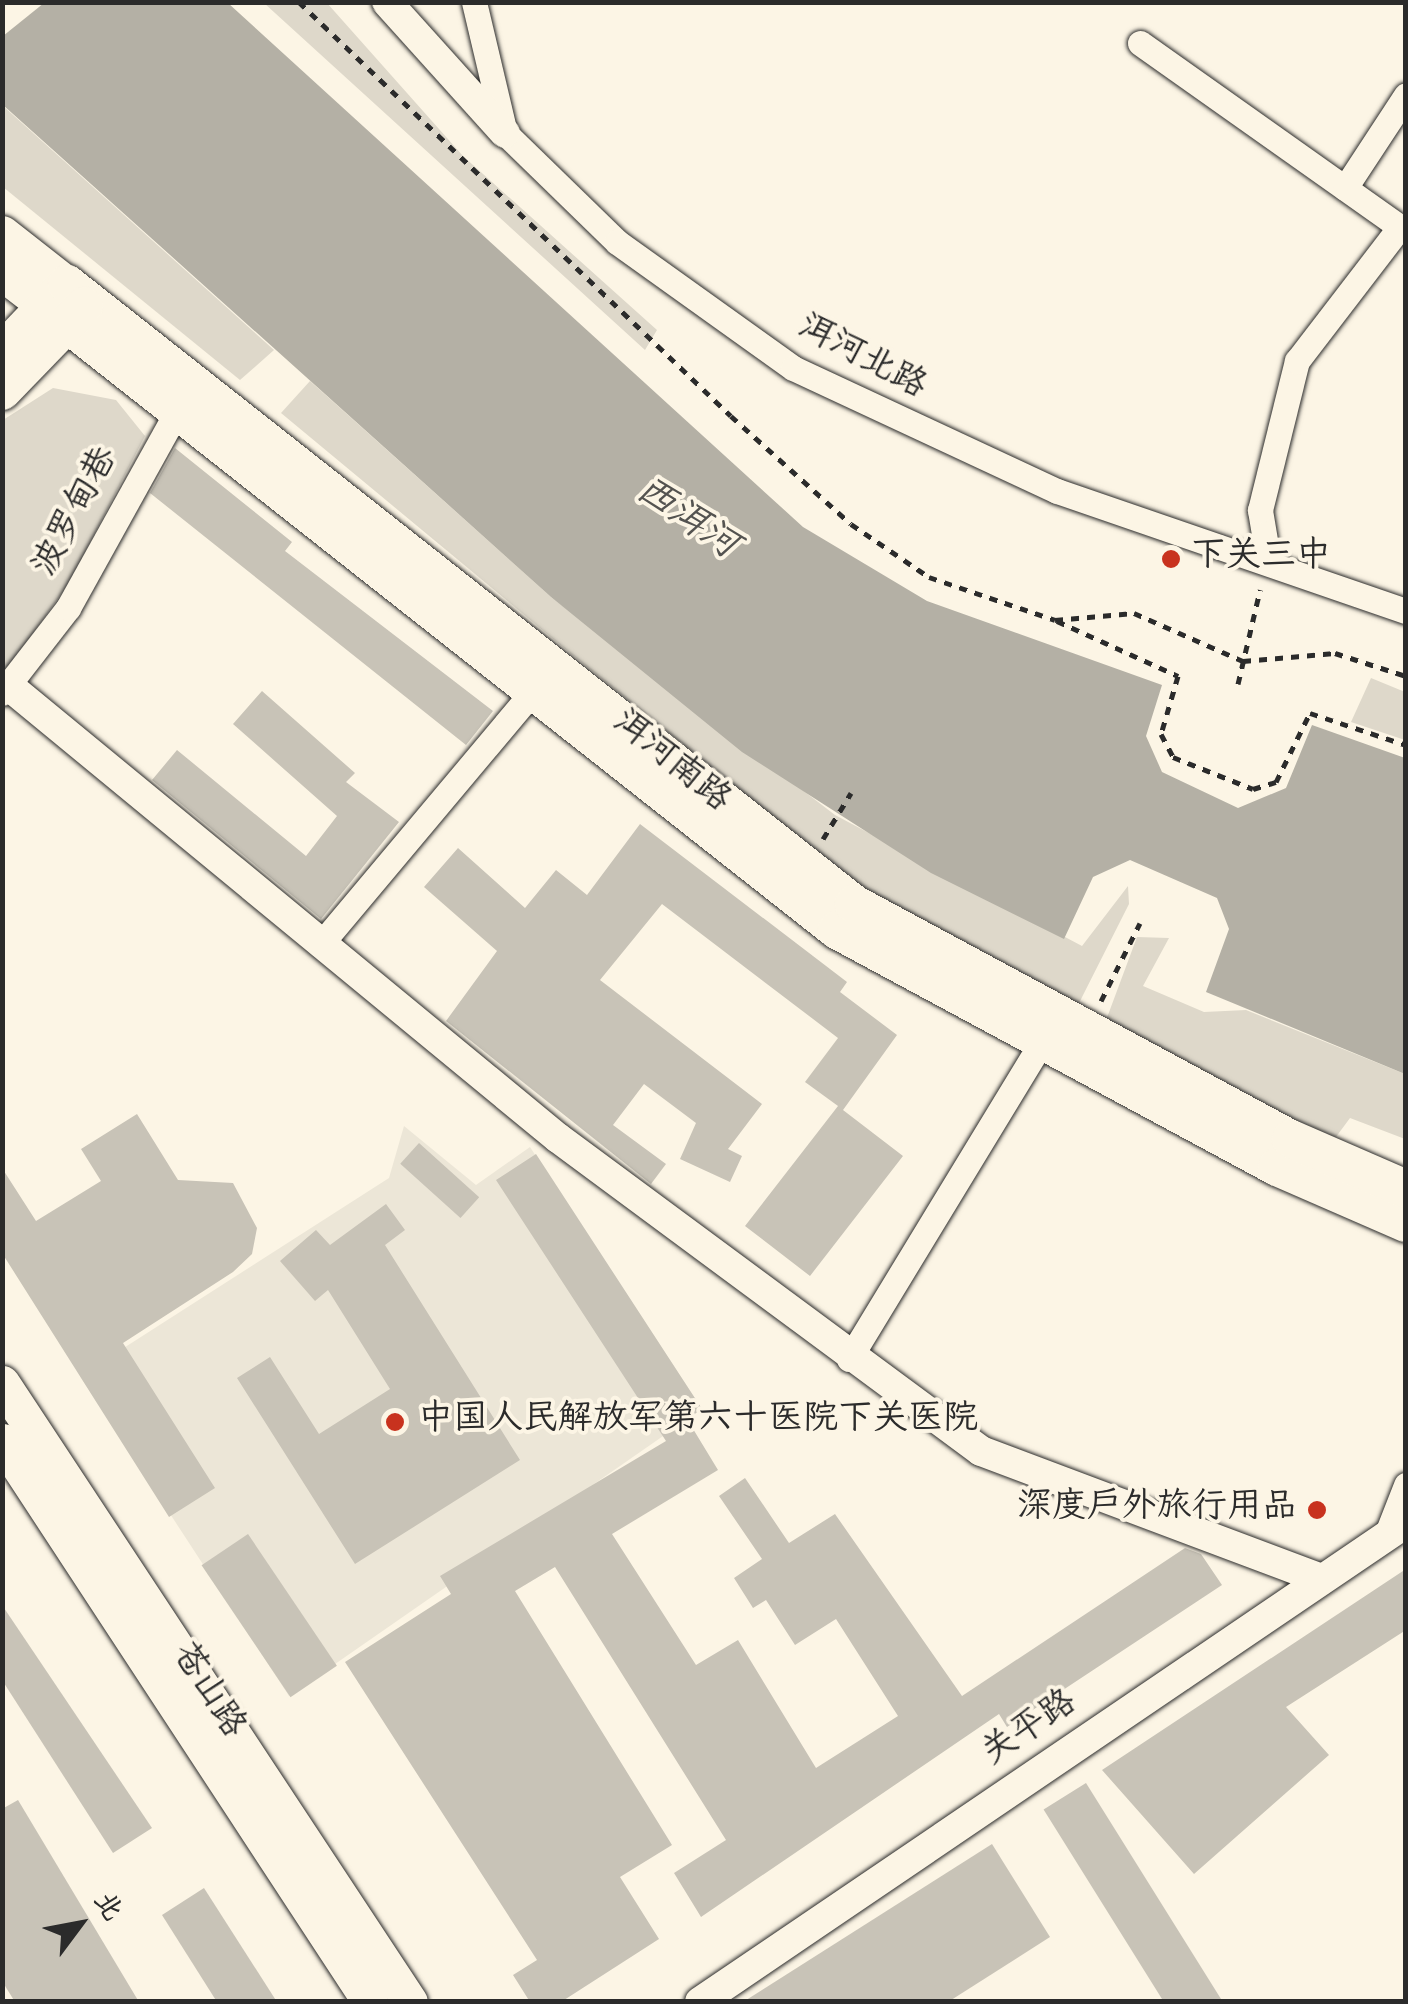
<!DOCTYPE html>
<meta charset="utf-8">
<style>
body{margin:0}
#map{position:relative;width:1408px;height:2004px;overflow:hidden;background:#fcf5e5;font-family:"Gochi Hand","LXGW WenKai TC",sans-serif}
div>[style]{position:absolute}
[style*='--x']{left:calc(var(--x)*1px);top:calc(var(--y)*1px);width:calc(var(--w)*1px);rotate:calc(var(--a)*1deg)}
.built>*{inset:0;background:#ece6d7}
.green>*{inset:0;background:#ded8ca}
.water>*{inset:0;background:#b4b0a5}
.pier>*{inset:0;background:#fcf5e5}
.building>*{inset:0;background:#c8c3b7;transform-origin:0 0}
.path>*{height:5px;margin-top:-2.5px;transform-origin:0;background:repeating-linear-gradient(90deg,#2b2b2b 0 8px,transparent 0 16px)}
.roads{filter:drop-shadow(0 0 2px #2b2b2b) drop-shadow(0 0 2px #2b2b2b)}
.minor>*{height:25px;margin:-12.5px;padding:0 12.5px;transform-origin:12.5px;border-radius:12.5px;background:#fcf5e5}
.tertiary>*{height:30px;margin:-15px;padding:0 15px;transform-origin:15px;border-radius:15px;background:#fcf5e5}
.secondary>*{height:35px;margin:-17.5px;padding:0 17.5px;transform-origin:17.5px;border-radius:17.5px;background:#fcf5e5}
.primary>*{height:38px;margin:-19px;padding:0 19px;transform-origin:19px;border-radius:19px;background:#fcf5e5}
.dots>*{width:28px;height:28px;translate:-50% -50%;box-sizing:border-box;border:5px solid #fcf5e5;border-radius:50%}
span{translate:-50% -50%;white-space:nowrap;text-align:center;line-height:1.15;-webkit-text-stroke:8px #fcf5e5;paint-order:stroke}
.street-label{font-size:35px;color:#2b2b2b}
.poi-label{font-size:35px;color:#2b2b2b}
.left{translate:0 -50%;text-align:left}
.right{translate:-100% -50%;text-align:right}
.water-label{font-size:38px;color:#545350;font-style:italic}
.frame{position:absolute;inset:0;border:5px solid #2b2b2b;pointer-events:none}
.north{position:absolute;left:30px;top:1874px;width:100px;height:100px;-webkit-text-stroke:8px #fcf5e5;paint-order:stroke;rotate:58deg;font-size:28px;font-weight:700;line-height:40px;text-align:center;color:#2b2b2b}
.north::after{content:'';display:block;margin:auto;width:35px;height:45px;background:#2b2b2b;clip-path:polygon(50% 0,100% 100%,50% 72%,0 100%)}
</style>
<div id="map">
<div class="built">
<i style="clip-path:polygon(404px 1126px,476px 1185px,530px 1147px,702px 1409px,289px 1696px,80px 1376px,389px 1178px)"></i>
</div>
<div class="green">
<i style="clip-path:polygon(264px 3px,327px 3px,463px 156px,657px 330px,645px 350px)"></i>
<i style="clip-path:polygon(2px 105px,274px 350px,240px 380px,3px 187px)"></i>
<i style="clip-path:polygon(310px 381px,551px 597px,835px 815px,1082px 946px,1128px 886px,1129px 904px,1075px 1011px,867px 892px,569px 652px,281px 413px)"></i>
<i style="clip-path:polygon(53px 388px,116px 400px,145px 436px,69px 583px,3px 675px,3px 420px)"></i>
<i style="clip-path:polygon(1371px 678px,1405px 692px,1405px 740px,1351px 722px)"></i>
<i style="clip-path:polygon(1137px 937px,1169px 938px,1143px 986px,1204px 1012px,1246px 1010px,1405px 1074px,1405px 1139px,1350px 1118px,1333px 1141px,1105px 1023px)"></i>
</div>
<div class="water">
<i style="clip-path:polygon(3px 3px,228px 3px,803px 527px,927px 601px,1162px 685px,1146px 736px,1162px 772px,1238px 808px,1286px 788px,1312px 725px,1405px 758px,1405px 1074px,1206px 992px,1229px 929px,1217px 898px,1130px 860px,1093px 877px,1064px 939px,931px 873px,742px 752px,551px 597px,3px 105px)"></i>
</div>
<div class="pier">
<i style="clip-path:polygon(3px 2px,44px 2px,44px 3px,3px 36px)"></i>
</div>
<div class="building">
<i style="clip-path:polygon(175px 448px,292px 542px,285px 551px,493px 711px,466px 745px,150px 493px)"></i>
<i style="clip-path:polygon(262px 691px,355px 773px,346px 782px,399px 822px,321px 919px,152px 780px,177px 750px,306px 856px,337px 816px,233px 724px)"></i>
<i style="clip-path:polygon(640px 824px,847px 982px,840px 992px,897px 1035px,843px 1110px,903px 1156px,810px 1276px,745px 1226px,838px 1106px,805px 1082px,838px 1038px,662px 904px,600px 980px,762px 1104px,728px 1149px,742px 1156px,730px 1182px,680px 1159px,696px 1123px,644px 1084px,613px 1125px,666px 1164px,651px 1184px,446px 1021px,497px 951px,424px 887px,458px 848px,525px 908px,556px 870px,587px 895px)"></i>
<i style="clip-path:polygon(137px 1114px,178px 1180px,233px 1183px,257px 1228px,252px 1254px,233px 1272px,123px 1343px,215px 1488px,169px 1517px,2px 1253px,2px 1168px,36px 1221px,101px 1181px,81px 1149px)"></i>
<i style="left:419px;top:1143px;width:81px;height:28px;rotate:42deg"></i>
<i style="clip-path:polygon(536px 1154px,702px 1409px,687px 1419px,718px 1470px,612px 1534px,696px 1665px,738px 1640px,816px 1768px,898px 1716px,836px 1619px,795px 1645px,766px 1600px,753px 1608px,734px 1578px,762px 1559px,719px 1496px,745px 1478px,789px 1543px,835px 1514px,962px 1696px,1185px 1548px,1201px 1554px,1222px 1585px,1007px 1727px,999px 1714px,701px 1917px,674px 1873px,726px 1840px,555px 1567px,515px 1591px,672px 1845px,620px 1877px,659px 1939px,561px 2002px,530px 2002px,513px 1975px,537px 1960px,345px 1662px,451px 1594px,440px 1576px,666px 1441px,496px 1180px)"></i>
<i style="clip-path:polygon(386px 1204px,405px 1230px,385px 1245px,520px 1460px,355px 1564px,237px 1378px,270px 1357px,319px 1434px,390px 1389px,328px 1290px,315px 1301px,280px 1261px,316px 1230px,330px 1245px)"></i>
<i style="left:248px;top:1534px;width:159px;height:56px;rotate:56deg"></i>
<i style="clip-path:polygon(1406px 1569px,1406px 1630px,1286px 1707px,1329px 1755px,1194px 1874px,1102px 1770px)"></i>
<i style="clip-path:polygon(2px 1605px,152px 1828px,113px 1853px,2px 1680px)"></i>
<i style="left:1086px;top:1783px;width:258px;height:50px;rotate:58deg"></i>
<i style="clip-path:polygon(18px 1800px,139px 2002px,15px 2002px,2px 1981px,2px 1809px)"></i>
<i style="clip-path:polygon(992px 1844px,1050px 1937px,948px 2002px,743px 2002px)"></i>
<i style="clip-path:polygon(204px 1888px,277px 2002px,217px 2002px,162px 1915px)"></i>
</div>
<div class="path">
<i style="--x:299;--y:2;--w:598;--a:43.78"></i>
<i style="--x:731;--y:416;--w:161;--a:42"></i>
<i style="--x:851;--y:524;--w:94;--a:34.2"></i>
<i style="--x:929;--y:577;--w:133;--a:18.8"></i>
<i style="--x:1055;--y:620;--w:79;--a:-5.1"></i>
<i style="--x:1134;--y:613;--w:119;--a:23.8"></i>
<i style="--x:1243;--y:661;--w:92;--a:-5"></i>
<i style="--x:1335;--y:653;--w:75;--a:17.9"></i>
<i style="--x:1057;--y:621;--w:133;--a:24.4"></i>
<i style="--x:1178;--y:676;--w:60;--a:106.3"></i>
<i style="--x:1161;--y:734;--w:26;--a:62"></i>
<i style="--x:1173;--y:757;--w:86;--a:21.8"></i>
<i style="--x:1253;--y:789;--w:24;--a:-17"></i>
<i style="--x:1276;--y:782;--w:77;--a:-63.8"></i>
<i style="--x:1310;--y:713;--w:101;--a:18.4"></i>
<i style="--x:1238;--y:684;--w:97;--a:-76.8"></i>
<i style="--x:823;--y:839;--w:54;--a:-58.7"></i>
<i style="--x:1101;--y:1001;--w:87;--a:-63.4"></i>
</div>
<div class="roads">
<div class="minor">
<i style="--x:474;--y:2;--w:135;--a:76.7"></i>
<i style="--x:505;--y:133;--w:156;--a:44.2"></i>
<i style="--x:617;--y:242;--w:216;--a:35.6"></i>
<i style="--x:793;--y:368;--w:291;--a:25"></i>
<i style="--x:1057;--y:491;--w:369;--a:19"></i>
<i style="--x:1140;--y:43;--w:326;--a:35.3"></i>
<i style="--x:1345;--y:188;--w:111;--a:-56.7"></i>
<i style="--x:1268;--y:558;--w:49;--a:-99.5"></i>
<i style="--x:1260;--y:510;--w:154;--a:-76.1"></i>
<i style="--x:1297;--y:361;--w:169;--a:-52.5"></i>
<i style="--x:2;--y:693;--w:108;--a:-52.2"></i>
<i style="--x:68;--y:608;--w:225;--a:-61"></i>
<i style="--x:320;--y:945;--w:330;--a:-50"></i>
<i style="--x:849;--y:1359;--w:371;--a:-58.7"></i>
<i style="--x:1386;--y:1536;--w:55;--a:-68.6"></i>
</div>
<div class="tertiary">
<i style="--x:387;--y:2;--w:176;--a:48"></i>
<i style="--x:9;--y:686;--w:711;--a:39.47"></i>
<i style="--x:558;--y:1138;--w:526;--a:36.5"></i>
<i style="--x:981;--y:1451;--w:361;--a:20.6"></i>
<i style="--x:700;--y:2002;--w:853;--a:-34.16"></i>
</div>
<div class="secondary">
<i style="--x:2;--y:233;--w:83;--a:38.1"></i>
<i style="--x:2;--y:273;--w:56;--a:37.7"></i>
<i style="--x:2;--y:1383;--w:741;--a:56.61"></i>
<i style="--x:2;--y:1441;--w:671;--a:56.74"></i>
</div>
<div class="primary">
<i style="--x:46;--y:307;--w:1007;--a:38.22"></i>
<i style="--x:837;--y:930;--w:500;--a:28.3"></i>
<i style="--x:1277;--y:1167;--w:141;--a:23.5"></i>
<i style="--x:2;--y:352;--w:94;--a:-46.3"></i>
<i style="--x:67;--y:284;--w:1002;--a:38.23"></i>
<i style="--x:854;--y:904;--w:496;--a:28.3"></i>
<i style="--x:1291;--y:1139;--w:125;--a:23.5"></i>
<i style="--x:2;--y:391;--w:118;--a:-46"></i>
</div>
</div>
<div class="dots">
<i style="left:1171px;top:559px;background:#c8321e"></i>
<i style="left:395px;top:1422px;background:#c8321e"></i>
<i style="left:1317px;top:1510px;background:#c8321e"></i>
</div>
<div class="street-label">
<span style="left:861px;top:359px;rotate:28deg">洱河北路</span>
<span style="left:78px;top:513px;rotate:-62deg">波罗甸巷</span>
<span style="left:670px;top:763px;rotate:39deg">洱河南路</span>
<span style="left:206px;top:1692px;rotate:57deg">苍山路</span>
<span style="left:1031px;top:1730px;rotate:-34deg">关平路</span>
</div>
<div class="poi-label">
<span class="left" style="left:1191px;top:559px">下关三中</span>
<span class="left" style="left:418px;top:1422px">中国人民解放军第六十医院下关医院</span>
<span class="right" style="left:1297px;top:1510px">深度户外旅行用品</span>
</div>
<div class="water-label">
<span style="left:685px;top:521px;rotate:34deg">西洱河</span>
</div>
<div class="frame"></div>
<div class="north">北</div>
</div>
